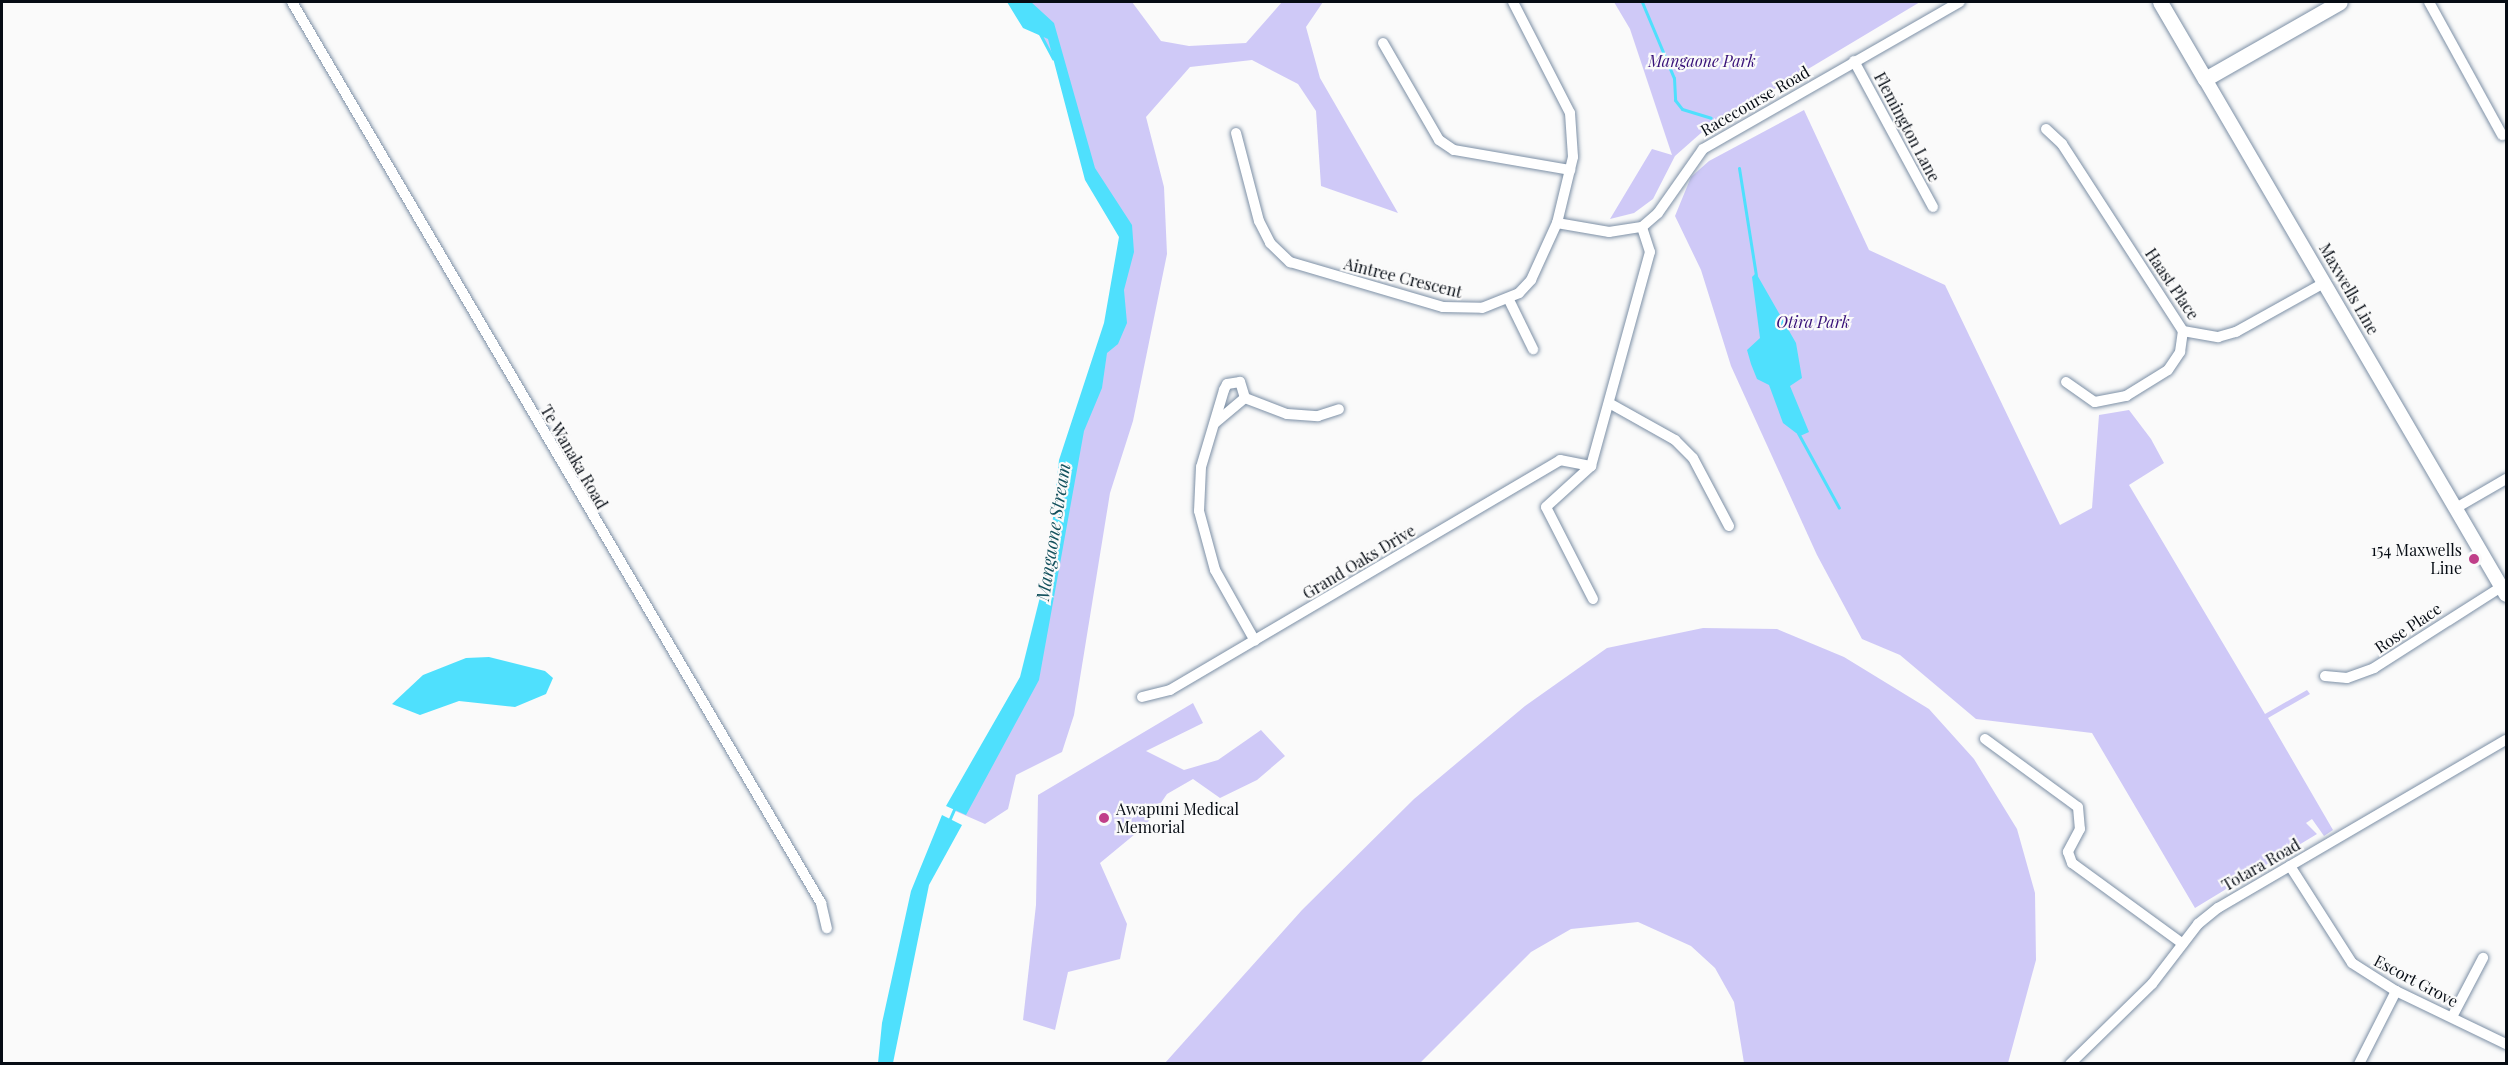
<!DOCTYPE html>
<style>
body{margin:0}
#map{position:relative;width:2508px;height:1065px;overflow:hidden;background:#fafafa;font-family:"Playfair Display",serif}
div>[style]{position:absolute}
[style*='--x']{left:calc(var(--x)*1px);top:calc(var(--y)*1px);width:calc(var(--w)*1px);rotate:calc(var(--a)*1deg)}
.green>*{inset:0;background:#cfc9f7}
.water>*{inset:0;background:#4fe0fd}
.stream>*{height:3px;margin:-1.5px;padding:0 1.5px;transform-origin:1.5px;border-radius:1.5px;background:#4fe0fd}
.roads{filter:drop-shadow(0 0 2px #7d90a6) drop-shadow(0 0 2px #7d90a6)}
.minor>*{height:10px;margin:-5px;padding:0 5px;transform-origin:5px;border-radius:5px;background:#fff}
.tertiary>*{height:14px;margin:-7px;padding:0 7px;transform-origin:7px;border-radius:7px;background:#fff}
.secondary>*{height:15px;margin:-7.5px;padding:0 7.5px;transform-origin:7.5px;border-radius:7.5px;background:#fff}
.dots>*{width:16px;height:16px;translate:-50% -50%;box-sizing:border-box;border:3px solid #fafafa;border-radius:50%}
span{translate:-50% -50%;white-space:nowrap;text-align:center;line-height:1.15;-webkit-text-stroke:4.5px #fafafa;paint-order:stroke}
.park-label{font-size:16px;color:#371078;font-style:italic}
.street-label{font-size:16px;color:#060c14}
.poi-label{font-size:16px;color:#060c14}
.right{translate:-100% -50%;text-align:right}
.left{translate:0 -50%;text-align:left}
.water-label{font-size:18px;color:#14515d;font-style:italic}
.frame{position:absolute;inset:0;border:3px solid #060c14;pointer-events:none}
</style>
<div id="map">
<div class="green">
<i style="clip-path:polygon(1022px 2px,1132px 2px,1161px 41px,1189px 46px,1246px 43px,1282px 2px,1323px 2px,1306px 27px,1320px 78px,1398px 213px,1321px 186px,1316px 111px,1298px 84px,1252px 60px,1190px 67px,1146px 117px,1164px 187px,1167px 254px,1133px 421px,1110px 493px,1074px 715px,1062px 752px,1016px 775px,1008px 809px,985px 824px,953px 810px,1028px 662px,1106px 334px,1121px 232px,1089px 175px,1058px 66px)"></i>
<i style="clip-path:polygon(1614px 2px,1920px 2px,1701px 133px,1675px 156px,1653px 199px,1634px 213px,1610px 219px,1652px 149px,1672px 155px,1630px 29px)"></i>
<i style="clip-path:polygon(1804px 110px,1869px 250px,1945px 285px,2060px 525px,2092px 508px,2099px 415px,2129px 410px,2151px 439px,2164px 463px,2129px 485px,2265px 714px,2307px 690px,2310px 694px,2268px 718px,2333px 830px,2324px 836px,2312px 819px,2306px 823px,2317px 834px,2195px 908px,2092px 733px,1976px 719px,1900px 655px,1862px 639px,1817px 555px,1731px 366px,1701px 270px,1675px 216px,1691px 177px,1709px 161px)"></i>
<i style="clip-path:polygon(1703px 628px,1777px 629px,1844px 657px,1929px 709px,1974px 759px,2017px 829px,2035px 893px,2036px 960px,2008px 1063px,1744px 1063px,1734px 1002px,1715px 968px,1691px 946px,1638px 922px,1571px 929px,1531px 952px,1420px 1063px,1165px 1063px,1302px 910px,1414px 799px,1525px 706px,1607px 648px)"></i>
<i style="clip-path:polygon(1193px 703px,1203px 723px,1146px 751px,1184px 770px,1218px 760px,1261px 730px,1285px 756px,1257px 780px,1220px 798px,1193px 779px,1167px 794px,1146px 825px,1100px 863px,1127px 924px,1120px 959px,1068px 972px,1055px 1030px,1023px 1020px,1036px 905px,1038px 795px)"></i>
</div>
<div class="water">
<i style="clip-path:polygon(1007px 2px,1031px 2px,1054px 23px,1095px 168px,1132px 225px,1134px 252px,1124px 290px,1127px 323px,1118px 344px,1107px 353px,1102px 388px,1084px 431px,1039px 680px,966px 815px,946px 806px,1020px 677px,1048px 565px,1059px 460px,1104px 323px,1119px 237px,1085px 180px,1048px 39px,1023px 28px)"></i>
<i style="clip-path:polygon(1756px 273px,1796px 343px,1802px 378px,1790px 386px,1809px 432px,1800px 436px,1783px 423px,1769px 385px,1757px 379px,1751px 364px,1747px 350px,1760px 338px,1752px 277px)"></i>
<i style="clip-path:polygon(489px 657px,545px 671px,553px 678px,546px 694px,515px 707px,459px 701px,420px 715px,392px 704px,423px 675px,466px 658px)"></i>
<i style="clip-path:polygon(942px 815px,962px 825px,929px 885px,893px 1063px,878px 1063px,882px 1023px,911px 891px)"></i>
</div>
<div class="stream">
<i style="--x:1642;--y:2;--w:82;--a:67.2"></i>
<i style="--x:1674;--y:78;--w:22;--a:87"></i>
<i style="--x:1675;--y:100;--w:11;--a:52"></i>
<i style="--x:1682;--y:109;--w:30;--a:17"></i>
<i style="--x:1039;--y:32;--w:30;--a:62"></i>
<i style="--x:1739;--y:168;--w:108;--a:81"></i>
<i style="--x:1798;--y:433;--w:85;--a:61.3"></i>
<i style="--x:948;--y:823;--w:17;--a:-66"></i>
</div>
<div class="roads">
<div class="minor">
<i style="--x:292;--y:2;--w:1045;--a:59.58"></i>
<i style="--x:821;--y:903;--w:26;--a:77"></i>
<i style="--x:1513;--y:2;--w:125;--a:62.8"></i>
<i style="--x:1570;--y:113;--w:44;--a:86.1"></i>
<i style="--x:1573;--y:157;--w:68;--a:103.6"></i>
<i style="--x:2429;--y:2;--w:152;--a:61.2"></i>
<i style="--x:1383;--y:43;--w:112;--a:60"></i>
<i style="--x:1439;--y:140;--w:18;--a:34"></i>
<i style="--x:1454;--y:150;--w:118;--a:9.8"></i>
<i style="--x:1854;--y:61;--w:166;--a:61.6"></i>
<i style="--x:2046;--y:129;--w:22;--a:43"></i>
<i style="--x:2062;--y:144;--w:223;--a:57.1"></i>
<i style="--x:2183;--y:331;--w:36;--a:10"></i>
<i style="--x:2218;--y:337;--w:19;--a:-16"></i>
<i style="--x:2236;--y:332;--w:101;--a:-29.1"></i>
<i style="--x:1236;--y:133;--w:91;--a:75.4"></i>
<i style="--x:1259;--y:221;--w:25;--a:63"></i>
<i style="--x:1270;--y:243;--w:28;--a:44"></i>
<i style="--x:1290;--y:262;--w:159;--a:16.4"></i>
<i style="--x:1443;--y:307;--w:39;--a:1"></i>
<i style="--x:1482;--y:308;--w:40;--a:-22"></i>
<i style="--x:1519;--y:293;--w:18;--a:-47"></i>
<i style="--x:1531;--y:280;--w:63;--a:-65.5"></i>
<i style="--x:1557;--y:223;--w:53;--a:9.8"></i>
<i style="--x:1609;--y:232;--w:33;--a:-9"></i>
<i style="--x:1509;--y:300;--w:55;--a:63.9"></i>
<i style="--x:2066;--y:382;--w:35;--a:35"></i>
<i style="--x:2095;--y:402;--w:32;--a:-11"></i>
<i style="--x:2126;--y:396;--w:49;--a:-31.8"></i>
<i style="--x:2168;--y:370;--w:22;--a:-56"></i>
<i style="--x:2180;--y:352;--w:21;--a:-82"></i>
<i style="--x:1245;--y:398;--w:45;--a:20.9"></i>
<i style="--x:1287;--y:414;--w:31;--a:4"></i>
<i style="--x:1318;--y:416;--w:22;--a:-18"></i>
<i style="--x:1609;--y:403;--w:76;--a:29.3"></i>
<i style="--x:1675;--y:440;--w:25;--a:45"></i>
<i style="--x:1693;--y:458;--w:77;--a:62.1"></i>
<i style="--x:1215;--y:423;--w:39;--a:-40"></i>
<i style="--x:1245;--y:398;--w:17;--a:-107"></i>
<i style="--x:1240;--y:382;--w:13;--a:171"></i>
<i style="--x:1227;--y:384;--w:7;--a:117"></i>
<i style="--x:1224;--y:390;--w:80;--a:106.6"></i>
<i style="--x:1201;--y:467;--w:44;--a:92.6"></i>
<i style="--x:1199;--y:511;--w:61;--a:74.8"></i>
<i style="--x:1215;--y:570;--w:81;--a:60.6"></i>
<i style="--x:2456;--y:508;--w:58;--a:-30.1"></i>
<i style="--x:1593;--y:599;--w:103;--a:-117.1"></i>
<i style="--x:1546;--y:507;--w:61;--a:-42.3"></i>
<i style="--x:1591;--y:466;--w:222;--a:-74.6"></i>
<i style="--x:1650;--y:252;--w:26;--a:-108"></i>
<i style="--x:1642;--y:227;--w:21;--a:-41"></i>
<i style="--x:1658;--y:213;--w:78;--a:-54.9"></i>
<i style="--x:1703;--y:149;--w:296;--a:-29.8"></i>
<i style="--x:2325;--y:676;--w:22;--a:5"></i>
<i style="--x:2347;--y:678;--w:29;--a:-20"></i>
<i style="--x:2374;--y:668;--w:151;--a:-32.5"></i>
<i style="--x:1142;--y:697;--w:29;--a:-14"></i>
<i style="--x:1170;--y:690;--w:453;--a:-30.5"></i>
<i style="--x:1560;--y:460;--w:32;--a:11"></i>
<i style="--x:1985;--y:739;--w:115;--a:36.2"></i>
<i style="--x:2078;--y:807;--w:22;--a:85"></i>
<i style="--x:2080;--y:829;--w:26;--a:118"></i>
<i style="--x:2068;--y:852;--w:12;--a:70"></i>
<i style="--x:2072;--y:863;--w:137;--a:36.1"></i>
<i style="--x:2290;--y:866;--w:115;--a:57.4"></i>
<i style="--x:2352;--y:963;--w:52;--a:32.5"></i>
<i style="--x:2396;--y:991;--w:122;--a:25.7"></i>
<i style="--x:2452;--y:1017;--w:67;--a:-62.3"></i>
<i style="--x:2070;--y:1064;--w:115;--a:-44.3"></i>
<i style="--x:2152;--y:984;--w:76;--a:-52.5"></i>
<i style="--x:2198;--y:924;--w:26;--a:-39"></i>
<i style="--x:2218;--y:908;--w:333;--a:-30.3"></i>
<i style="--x:2359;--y:1064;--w:82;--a:-63.1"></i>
</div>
<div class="tertiary">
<i style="--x:2205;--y:79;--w:597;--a:59.74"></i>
</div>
<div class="secondary">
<i style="--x:2160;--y:2;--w:89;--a:59.7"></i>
<i style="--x:2205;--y:79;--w:155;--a:-29.7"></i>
</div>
</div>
<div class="dots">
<i style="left:2474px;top:559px;background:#c03f89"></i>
<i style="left:1104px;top:818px;background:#c03f89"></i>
</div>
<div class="park-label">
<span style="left:1702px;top:61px">Mangaone Park</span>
<span style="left:1813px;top:322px">Otira Park</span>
</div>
<div class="street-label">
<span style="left:1755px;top:101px;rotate:-30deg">Racecourse Road</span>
<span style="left:1907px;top:127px;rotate:62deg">Flemington Lane</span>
<span style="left:1403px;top:278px;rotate:14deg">Aintree Crescent</span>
<span style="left:2172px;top:284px;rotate:56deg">Haast Place</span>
<span style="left:2349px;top:289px;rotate:60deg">Maxwells Line</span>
<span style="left:574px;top:457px;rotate:60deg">Te Wanaka Road</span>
<span style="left:1359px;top:562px;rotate:-31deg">Grand Oaks Drive</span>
<span style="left:2408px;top:628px;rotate:-34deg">Rose Place</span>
<span style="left:2261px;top:865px;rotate:-30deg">Totara Road</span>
<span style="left:2416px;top:981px;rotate:28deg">Escort Grove</span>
</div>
<div class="poi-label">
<span class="right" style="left:2462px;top:559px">154 Maxwells<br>Line</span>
<span class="left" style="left:1116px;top:818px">Awapuni Medical<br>Memorial</span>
</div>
<div class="water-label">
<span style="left:1053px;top:532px;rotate:-81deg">Mangaone Stream</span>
</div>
<div class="frame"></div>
</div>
